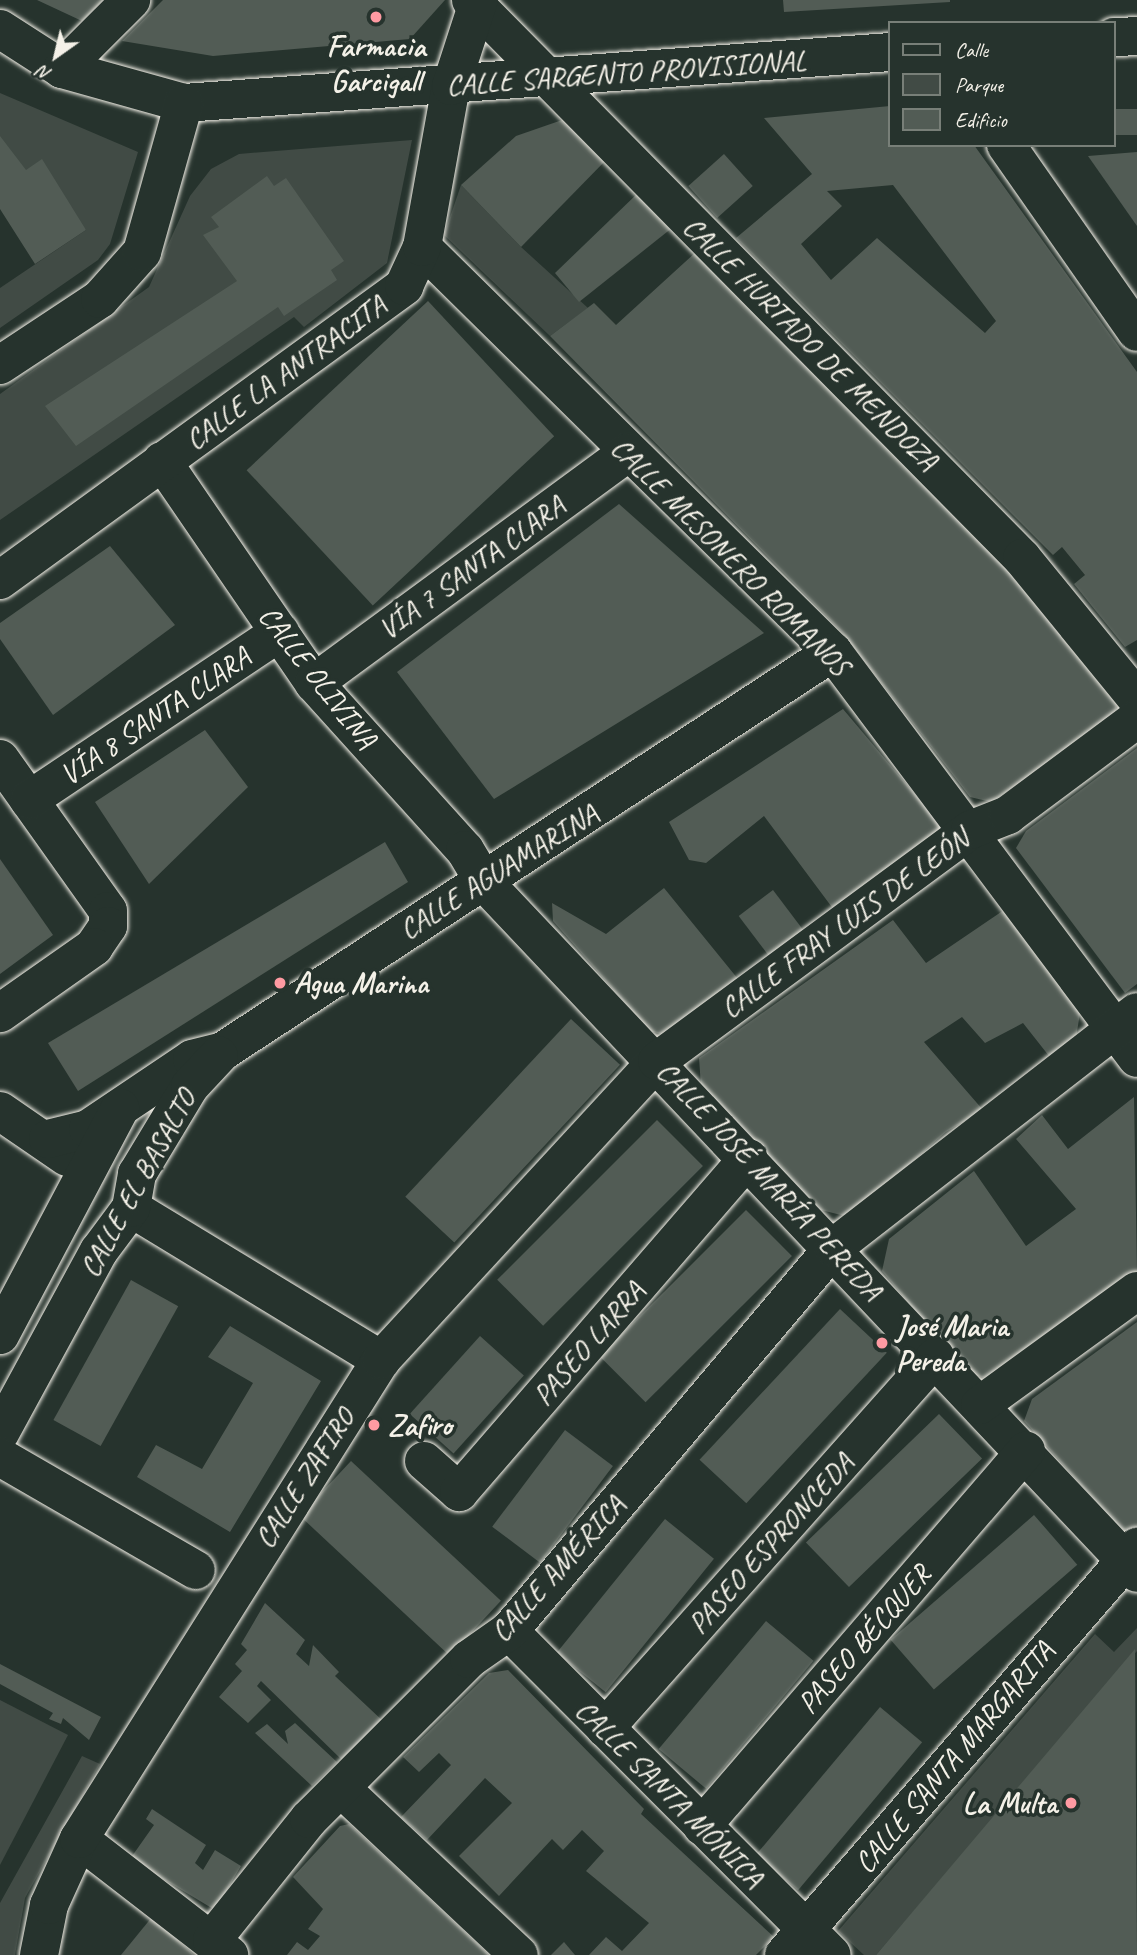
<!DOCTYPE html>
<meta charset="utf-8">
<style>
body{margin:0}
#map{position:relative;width:1137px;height:1955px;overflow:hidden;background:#26332d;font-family:Caveat,sans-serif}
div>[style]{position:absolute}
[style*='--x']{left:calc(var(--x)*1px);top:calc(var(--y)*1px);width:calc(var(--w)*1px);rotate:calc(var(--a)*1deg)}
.green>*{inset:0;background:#414b45}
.building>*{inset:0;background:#525c55;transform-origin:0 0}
.roads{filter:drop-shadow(0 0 2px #f4f1e8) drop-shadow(0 0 2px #f4f1e8)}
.minor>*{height:38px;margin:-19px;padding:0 19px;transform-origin:19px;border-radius:19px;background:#26332d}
.dots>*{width:19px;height:19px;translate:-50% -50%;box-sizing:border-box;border:4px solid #26332d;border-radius:50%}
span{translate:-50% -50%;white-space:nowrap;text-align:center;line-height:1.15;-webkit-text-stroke:7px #26332d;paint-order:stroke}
.poi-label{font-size:30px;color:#f4f1e8;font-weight:700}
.left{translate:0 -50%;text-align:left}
.right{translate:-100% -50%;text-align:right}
.street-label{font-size:30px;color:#f4f1e8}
.legend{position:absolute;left:888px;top:21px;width:228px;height:126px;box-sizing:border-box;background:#26332d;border:2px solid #787f78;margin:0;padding:9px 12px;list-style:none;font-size:21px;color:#f4f1e8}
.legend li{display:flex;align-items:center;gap:14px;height:35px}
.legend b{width:35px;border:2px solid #787f78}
.north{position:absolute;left:21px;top:21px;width:70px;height:70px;-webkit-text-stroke:5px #26332d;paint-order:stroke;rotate:214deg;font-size:19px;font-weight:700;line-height:28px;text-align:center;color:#f4f1e8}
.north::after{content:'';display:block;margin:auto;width:24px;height:32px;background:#f4f1e8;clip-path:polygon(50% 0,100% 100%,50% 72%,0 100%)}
</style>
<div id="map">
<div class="green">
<i style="clip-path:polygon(0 93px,138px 152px,110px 244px,98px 260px,0 328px,0 288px,86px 230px,0 150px)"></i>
<i style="clip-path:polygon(412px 140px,387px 263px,304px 327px,294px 317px,0 520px,0 394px,149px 287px,190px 196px,211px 169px,239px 154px)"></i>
<i style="clip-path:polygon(461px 185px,521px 247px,588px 308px,550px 336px,444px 235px)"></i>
<i style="clip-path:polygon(1137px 1628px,1137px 1651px,876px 1955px,864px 1955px,838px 1931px,1095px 1634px,1114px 1652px)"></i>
<i style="clip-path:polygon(0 1700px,68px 1735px,0 1865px)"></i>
<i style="clip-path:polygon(82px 1756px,100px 1764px,25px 1898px,15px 1955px,0 1955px,0 1903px)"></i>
</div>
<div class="building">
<i style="clip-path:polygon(37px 0,103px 0,82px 21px)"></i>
<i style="clip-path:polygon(163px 0,445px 0,410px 39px,213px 56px,122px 41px)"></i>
<i style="clip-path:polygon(783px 0,950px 0,950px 2px,784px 12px)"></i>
<i style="clip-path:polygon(evenodd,890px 106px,890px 145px,974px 145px,1137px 372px,1137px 640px,1125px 647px,1074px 584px,1085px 575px,1062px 547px,1053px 555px,736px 238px,812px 174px,764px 118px,890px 106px,893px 185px,996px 321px,985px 333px,877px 238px,831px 280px,801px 244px,842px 206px,827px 191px,893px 185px)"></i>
<i style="left:1137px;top:109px;width:26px;height:23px;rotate:90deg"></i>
<i style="clip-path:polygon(565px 119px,607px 159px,521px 247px,461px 185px,516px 136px)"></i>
<i style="clip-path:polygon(0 136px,26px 170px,42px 159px,86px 230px,35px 264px,0 209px)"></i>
<i style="clip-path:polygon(1137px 152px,1137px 226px,1088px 156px)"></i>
<i style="left:724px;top:154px;width:43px;height:48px;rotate:48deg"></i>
<i style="clip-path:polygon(267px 176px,274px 186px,286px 178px,344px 261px,331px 270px,337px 280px,284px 316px,278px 307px,76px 446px,45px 406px,237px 281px,203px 235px,219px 227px,211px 217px)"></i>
<i style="clip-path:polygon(639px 192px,677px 224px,579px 302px,555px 273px)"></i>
<i style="clip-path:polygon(696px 252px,1024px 584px,1118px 700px,1113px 720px,991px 802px,970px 797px,843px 633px,550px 336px,594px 303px,616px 325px)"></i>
<i style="left:428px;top:301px;width:185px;height:248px;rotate:47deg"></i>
<i style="clip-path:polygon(619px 504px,764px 633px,494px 799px,397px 672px)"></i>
<i style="clip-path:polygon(110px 546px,175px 625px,53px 715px,0 639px,0 623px)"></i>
<i style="clip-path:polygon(843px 709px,945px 830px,834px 910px,764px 816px,706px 863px,689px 860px,669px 822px)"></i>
<i style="clip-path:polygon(205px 730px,248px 787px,149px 884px,95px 802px)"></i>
<i style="clip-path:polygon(1137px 748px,1137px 984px,1125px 993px,1016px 848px,1026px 831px)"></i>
<i style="clip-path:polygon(385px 842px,408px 882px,78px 1091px,48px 1043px)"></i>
<i style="clip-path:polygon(0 859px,53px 935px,0 974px)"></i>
<i style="clip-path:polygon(664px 888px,738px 979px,668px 1036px,650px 1031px,553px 921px,552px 903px,606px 934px)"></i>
<i style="left:773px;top:890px;width:53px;height:43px;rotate:53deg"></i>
<i style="clip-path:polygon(1004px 910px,1080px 1013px,1076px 1038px,1049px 1056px,1023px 1023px,985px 1043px,962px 1017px,924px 1042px,983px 1110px,946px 1132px,849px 1217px,821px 1210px,701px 1086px,699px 1058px,893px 920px,926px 963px)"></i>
<i style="left:571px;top:1019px;width:67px;height:243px;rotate:43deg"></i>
<i style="clip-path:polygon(1134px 1097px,1137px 1272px,995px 1381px,968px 1373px,882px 1271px,889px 1239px,974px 1171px,1026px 1246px,1076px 1209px,1016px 1139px,1042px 1115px,1068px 1149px)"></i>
<i style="left:657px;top:1120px;width:65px;height:226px;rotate:45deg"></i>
<i style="left:746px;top:1210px;width:65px;height:207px;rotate:45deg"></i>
<i style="left:131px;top:1280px;width:54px;height:160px;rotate:29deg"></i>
<i style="left:840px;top:1309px;width:64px;height:206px;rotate:43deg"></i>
<i style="clip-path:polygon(1137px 1322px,1137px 1531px,1121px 1529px,1024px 1421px,1032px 1399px)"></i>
<i style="clip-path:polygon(230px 1326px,321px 1381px,230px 1532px,137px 1477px,156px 1445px,202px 1469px,253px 1383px,208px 1357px)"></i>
<i style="left:480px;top:1336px;width:59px;height:105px;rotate:42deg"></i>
<i style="left:939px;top:1414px;width:62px;height:185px;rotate:46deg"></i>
<i style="left:565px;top:1430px;width:60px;height:121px;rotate:37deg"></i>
<i style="left:351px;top:1461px;width:205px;height:75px;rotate:43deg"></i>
<i style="left:1034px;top:1515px;width:66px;height:190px;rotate:49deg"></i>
<i style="left:665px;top:1519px;width:63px;height:172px;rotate:39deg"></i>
<i style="clip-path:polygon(265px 1603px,305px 1640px,296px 1654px,309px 1666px,313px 1645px,339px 1672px,335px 1676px,385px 1723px,342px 1760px,261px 1681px,257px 1686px,271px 1700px,248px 1723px,219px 1697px,242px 1671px,235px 1664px,247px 1650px,241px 1644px)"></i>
<i style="left:766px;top:1621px;width:62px;height:167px;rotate:40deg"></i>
<i style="clip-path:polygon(1135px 1649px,1137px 1955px,876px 1955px)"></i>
<i style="clip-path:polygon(0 1664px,101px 1717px,89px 1740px,63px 1718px,61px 1724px,49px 1719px,53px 1713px,0 1684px)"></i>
<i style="clip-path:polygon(508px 1670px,644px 1809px,641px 1814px,774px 1937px,756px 1955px,589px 1955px,606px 1937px,622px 1951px,649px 1923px,586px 1871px,604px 1851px,582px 1830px,563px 1850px,552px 1839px,499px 1896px,459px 1856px,512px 1803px,485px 1778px,427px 1840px,401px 1817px,451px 1765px,439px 1753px,419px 1772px,403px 1757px,489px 1673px)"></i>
<i style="left:880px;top:1707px;width:55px;height:193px;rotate:40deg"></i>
<i style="clip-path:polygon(295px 1723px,337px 1762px,312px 1786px,255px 1733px,267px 1724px,288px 1744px,285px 1731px)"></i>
<i style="clip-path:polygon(152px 1809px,206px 1845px,195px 1863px,203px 1870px,215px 1850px,241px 1866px,215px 1910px,130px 1859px,154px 1825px,146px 1819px)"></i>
<i style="clip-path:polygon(349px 1824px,489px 1955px,287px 1955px,297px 1942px,308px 1950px,320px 1936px,308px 1929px,323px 1909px,293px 1877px,340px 1826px)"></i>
<i style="clip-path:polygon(152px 1917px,194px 1955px,121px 1955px)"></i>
<i style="clip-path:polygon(564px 1942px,575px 1955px,551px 1955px)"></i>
</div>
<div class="roads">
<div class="minor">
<i style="--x:471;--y:0;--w:784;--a:45.36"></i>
<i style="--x:1022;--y:558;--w:182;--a:50.8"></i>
<i style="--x:0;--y:29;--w:74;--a:32.8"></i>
<i style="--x:62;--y:69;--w:127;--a:15.6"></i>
<i style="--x:184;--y:103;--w:708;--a:-4.13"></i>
<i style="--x:1114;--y:37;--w:23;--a:-2"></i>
<i style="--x:62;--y:69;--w:98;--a:-45"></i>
<i style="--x:1006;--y:145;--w:228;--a:55"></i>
<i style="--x:422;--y:247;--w:577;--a:44.58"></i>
<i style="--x:833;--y:652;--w:507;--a:53.18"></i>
<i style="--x:0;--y:365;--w:120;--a:-33.4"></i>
<i style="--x:100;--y:299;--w:63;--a:-48.2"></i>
<i style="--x:142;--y:252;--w:155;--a:-74.3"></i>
<i style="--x:162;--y:461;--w:269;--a:55.6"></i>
<i style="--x:314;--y:683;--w:225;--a:47.9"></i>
<i style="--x:465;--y:850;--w:39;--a:59"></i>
<i style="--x:485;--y:883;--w:949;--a:46.62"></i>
<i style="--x:0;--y:580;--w:500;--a:-36"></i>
<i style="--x:404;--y:286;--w:43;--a:-65.2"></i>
<i style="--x:422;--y:247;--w:164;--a:-79.8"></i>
<i style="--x:451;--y:86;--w:90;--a:-72"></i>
<i style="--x:314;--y:683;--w:390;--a:-36.3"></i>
<i style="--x:0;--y:759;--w:186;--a:54.6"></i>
<i style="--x:108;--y:911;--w:15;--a:90"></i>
<i style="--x:108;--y:926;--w:25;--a:124"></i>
<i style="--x:94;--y:947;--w:115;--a:144.9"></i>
<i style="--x:29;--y:800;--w:302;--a:-33.8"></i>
<i style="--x:0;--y:1111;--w:81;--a:34.5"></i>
<i style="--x:48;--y:1139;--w:41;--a:-14"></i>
<i style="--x:88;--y:1129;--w:125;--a:-33.9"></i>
<i style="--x:192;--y:1059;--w:32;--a:-14"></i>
<i style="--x:223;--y:1051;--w:729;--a:-33.19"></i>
<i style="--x:131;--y:1208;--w:293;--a:31.3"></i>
<i style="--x:0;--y:1335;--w:257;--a:-62.1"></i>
<i style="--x:980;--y:1405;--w:194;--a:-36"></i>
<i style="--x:0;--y:1433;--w:207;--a:-61.5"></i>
<i style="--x:99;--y:1251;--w:54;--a:-53.3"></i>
<i style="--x:131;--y:1208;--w:35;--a:-80"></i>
<i style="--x:137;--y:1174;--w:103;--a:-58.9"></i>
<i style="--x:190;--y:1086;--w:42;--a:-46.9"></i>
<i style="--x:0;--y:1457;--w:226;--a:30"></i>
<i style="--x:424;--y:1461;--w:47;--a:41.5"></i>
<i style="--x:459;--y:1492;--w:442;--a:-49.1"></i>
<i style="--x:509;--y:1631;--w:457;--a:45.1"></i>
<i style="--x:605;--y:1728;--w:497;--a:-48.3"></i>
<i style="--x:343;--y:1790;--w:241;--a:43.2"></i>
<i style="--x:702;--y:1826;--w:496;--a:-49.2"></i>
<i style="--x:79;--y:1839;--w:190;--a:37.7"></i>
<i style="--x:212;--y:1940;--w:155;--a:-51.3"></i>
<i style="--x:309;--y:1819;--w:226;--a:-45"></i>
<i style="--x:469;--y:1659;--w:49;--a:-35"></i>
<i style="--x:509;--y:1631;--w:503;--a:-49.76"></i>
<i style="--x:834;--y:1247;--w:383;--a:-37.8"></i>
<i style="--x:39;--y:1955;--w:51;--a:-78.7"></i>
<i style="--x:49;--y:1905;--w:72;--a:-65.6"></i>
<i style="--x:79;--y:1839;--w:566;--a:-57.77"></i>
<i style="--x:381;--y:1360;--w:407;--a:-47.3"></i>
<i style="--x:657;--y:1061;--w:389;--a:-36.4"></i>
<i style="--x:970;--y:830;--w:41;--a:-21.5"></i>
<i style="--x:1008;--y:815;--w:161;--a:-36.7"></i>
<i style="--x:784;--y:1955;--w:540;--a:-49.13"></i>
</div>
</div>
<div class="dots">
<i style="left:376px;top:17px;background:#ff9aa2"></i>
<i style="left:280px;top:983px;background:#ff9aa2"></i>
<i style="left:882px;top:1343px;background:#ff9aa2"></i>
<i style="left:374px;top:1425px;background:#ff9aa2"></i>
<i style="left:1071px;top:1803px;background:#ff9aa2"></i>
</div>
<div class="poi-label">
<span style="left:376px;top:63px">Farmacia<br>Garcigall</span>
<span class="left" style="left:294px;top:983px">Agua Marina</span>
<span class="left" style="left:896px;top:1343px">José Maria<br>Pereda</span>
<span class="left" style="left:388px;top:1425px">Zafiro</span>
<span class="right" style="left:1057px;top:1803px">La Multa</span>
</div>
<div class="street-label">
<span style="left:626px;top:72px;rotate:-4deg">CALLE SARGENTO PROVISIONAL</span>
<span style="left:811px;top:343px;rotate:45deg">CALLE HURTADO DE MENDOZA</span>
<span style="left:285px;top:372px;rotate:-36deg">CALLE LA ANTRACITA</span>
<span style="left:731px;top:556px;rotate:45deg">CALLE MESONERO ROMANOS</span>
<span style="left:471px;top:567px;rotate:-36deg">VÍA 7 SANTA CLARA</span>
<span style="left:318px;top:677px;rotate:52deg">CALLE OLIVINA</span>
<span style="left:155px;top:716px;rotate:-34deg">VÍA 8 SANTA CLARA</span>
<span style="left:498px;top:871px;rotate:-32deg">CALLE AGUAMARINA</span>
<span style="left:844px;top:923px;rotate:-36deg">CALLE FRAY LUIS DE LEÓN</span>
<span style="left:770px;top:1180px;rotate:47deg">CALLE JOSÉ MARÍA PEREDA</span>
<span style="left:137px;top:1183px;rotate:-61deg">CALLE EL BASALTO</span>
<span style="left:588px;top:1343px;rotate:-49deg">PASEO LARRA</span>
<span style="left:304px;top:1478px;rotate:-57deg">CALLE ZAFIRO</span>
<span style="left:770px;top:1543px;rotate:-48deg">PASEO ESPRONCEDA</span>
<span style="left:557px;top:1568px;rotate:-48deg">CALLE AMÉRICA</span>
<span style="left:864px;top:1639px;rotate:-49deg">PASEO BÉCQUER</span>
<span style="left:954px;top:1757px;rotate:-50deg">CALLE SANTA MARGARITA</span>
<span style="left:670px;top:1793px;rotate:45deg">CALLE SANTA MÓNICA</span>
</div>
<ul class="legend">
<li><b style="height:9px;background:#26332d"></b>Calle</li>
<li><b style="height:19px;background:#414b45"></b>Parque</li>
<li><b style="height:19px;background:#525c55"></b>Edificio</li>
</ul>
<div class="north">N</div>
</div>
